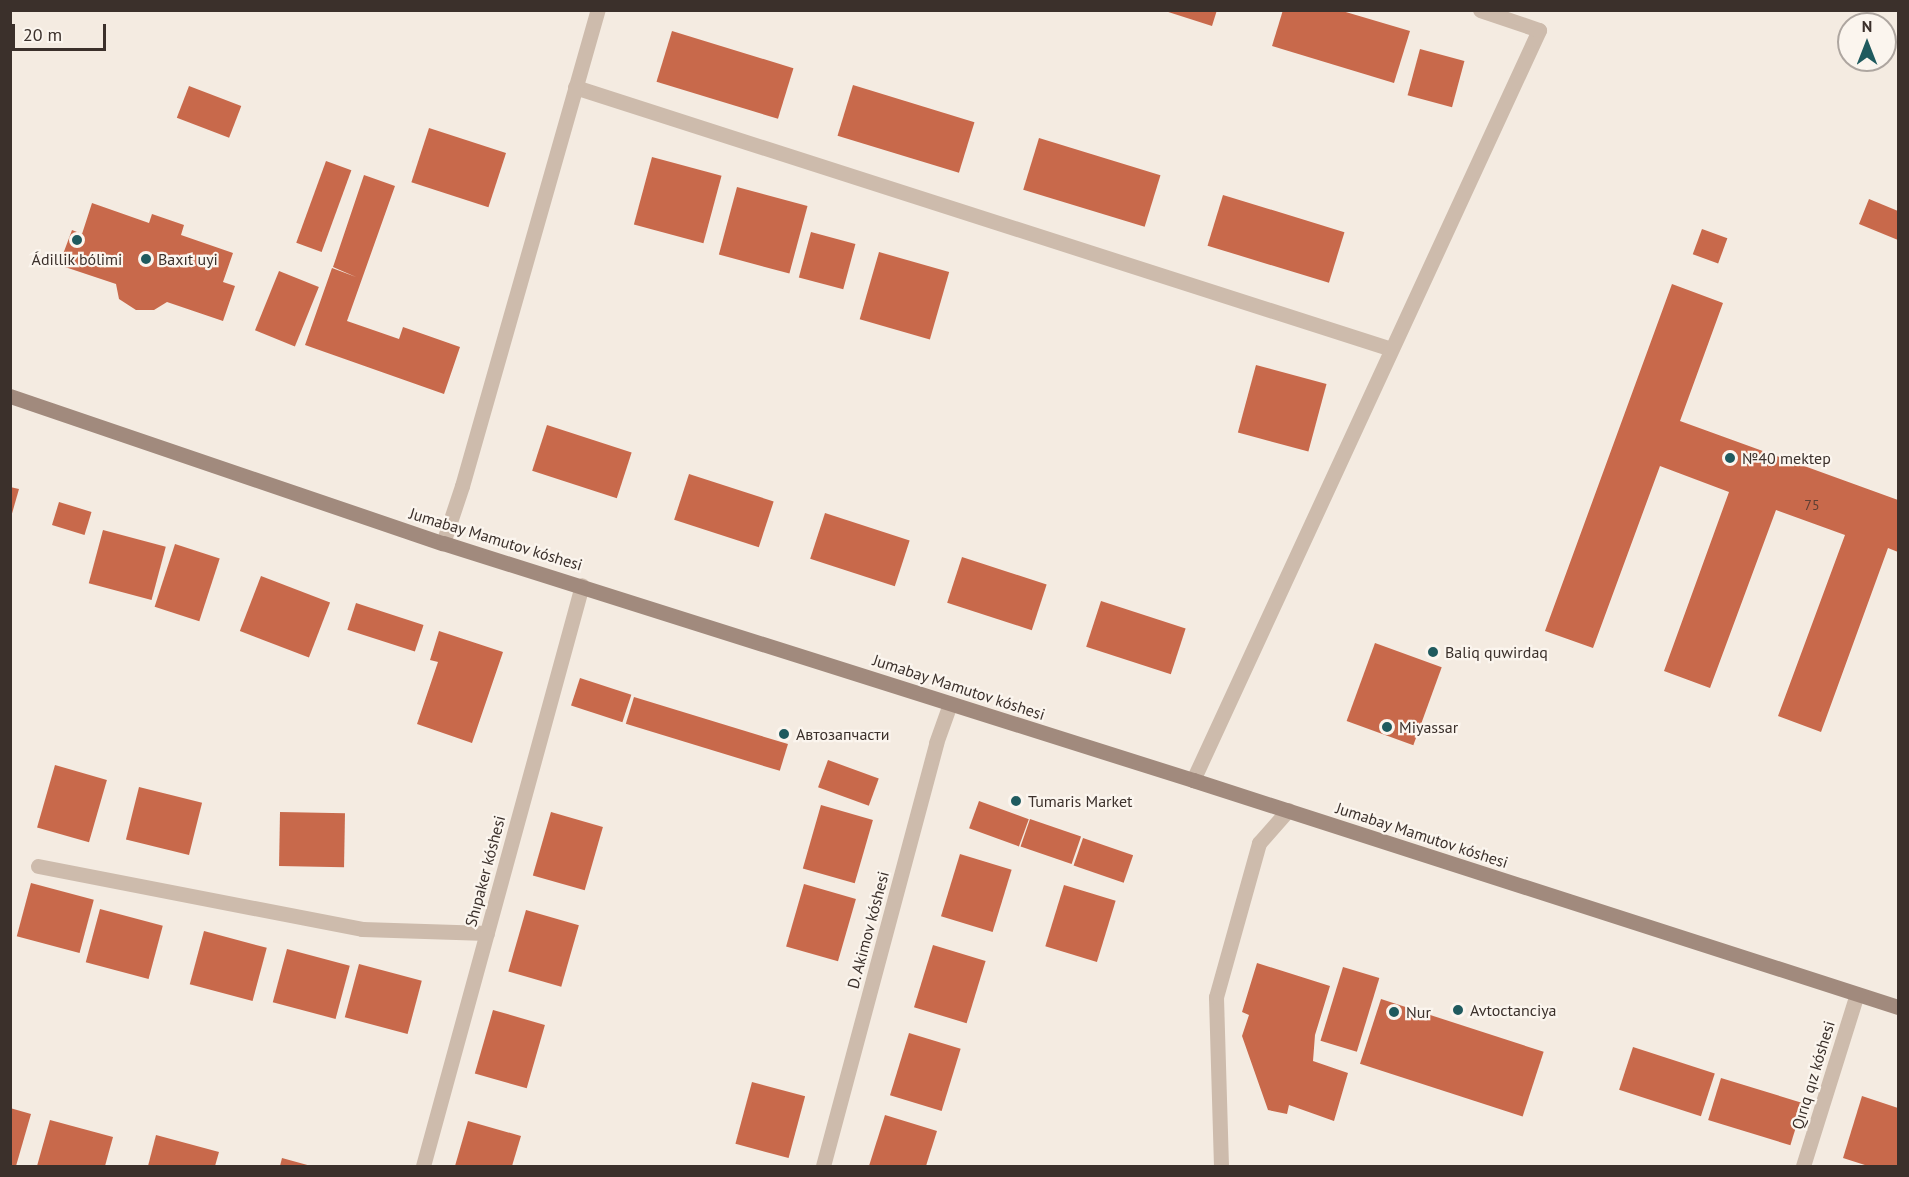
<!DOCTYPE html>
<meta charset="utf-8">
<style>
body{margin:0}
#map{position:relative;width:1909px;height:1177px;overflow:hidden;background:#f4ebe1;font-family:"PT Sans",sans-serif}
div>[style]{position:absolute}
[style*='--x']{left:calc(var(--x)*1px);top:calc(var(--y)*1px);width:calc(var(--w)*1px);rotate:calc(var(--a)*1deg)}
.building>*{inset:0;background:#c8694b;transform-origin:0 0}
.lane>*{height:15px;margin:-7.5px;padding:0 7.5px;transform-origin:7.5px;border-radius:7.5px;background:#cdbbac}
.street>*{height:15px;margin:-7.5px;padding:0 7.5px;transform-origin:7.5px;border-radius:7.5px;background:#cdbbac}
.secondary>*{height:15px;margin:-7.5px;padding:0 7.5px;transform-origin:7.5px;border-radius:7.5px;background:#a18a7d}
.dots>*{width:16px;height:16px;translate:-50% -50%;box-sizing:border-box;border:3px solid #fbf5ee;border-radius:50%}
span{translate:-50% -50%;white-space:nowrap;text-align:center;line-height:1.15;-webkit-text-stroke:4.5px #fbf5ee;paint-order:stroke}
.number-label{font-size:14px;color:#5e3e33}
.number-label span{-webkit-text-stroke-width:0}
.poi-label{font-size:16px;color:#3b302b}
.left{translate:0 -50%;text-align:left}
.street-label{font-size:16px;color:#3b302b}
.frame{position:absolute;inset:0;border:12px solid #3b302b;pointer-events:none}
.north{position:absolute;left:1837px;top:12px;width:60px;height:60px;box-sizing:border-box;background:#fbf5ee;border:2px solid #aea6a0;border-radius:50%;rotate:0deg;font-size:16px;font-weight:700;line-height:24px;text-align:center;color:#3b302b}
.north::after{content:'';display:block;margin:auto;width:21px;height:27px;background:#1f5a5e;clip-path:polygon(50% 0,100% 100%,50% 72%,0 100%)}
.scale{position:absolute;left:12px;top:24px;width:94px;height:27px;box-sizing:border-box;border:3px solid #3b302b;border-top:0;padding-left:8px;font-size:18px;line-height:21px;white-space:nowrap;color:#3b302b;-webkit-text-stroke:4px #fbf5ee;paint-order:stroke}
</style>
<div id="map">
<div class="building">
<i style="clip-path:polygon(1162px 10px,1217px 10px,1212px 26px)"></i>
<i style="clip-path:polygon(1283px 10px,1339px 10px,1410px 31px,1394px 83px,1272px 46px)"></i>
<i style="left:672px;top:31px;width:127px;height:53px;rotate:17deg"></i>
<i style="left:1420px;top:49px;width:46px;height:48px;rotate:15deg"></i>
<i style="left:853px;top:85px;width:127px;height:53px;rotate:17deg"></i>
<i style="left:189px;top:86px;width:56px;height:34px;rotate:21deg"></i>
<i style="left:429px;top:128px;width:81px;height:57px;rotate:18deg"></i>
<i style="left:1039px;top:138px;width:127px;height:54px;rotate:17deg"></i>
<i style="left:652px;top:157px;width:72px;height:70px;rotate:15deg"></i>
<i style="left:326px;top:161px;width:27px;height:87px;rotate:20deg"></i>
<i style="clip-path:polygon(364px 175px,395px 186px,347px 321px,399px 339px,403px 327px,460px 347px,444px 394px,305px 345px,332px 268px,356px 277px,333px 267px)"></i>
<i style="left:737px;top:187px;width:73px;height:70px;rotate:15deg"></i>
<i style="left:1223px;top:195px;width:127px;height:53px;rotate:17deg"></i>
<i style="clip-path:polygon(1869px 199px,1898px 211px,1898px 240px,1859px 224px)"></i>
<i style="clip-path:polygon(92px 203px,149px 223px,152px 214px,184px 225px,181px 235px,233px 253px,223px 282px,235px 286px,223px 321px,167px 302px,154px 310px,136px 310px,119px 299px,116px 284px,59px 265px,72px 230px,82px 234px)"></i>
<i style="left:1702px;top:229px;width:27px;height:27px;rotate:20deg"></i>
<i style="left:811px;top:232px;width:46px;height:47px;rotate:15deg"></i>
<i style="left:879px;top:252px;width:73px;height:70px;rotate:16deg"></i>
<i style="left:279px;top:271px;width:43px;height:64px;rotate:22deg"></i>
<i style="clip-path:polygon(1672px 284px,1723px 303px,1680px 421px,1898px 500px,1898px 552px,1888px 548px,1821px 732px,1778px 716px,1845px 535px,1776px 510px,1710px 688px,1664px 671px,1729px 492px,1660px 466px,1593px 648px,1545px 631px)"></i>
<i style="left:1256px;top:365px;width:73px;height:70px;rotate:15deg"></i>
<i style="left:547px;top:425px;width:89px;height:48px;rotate:18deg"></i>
<i style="left:689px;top:474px;width:89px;height:48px;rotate:18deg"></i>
<i style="clip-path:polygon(10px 487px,19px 489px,11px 517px,10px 517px)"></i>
<i style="left:59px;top:502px;width:34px;height:24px;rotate:17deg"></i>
<i style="left:825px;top:513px;width:89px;height:48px;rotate:18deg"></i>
<i style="left:103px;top:530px;width:65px;height:55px;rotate:15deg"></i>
<i style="left:175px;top:544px;width:47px;height:66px;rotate:18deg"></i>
<i style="left:962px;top:557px;width:89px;height:48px;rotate:18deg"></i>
<i style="left:261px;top:576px;width:74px;height:59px;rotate:21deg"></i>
<i style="left:1101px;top:601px;width:89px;height:48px;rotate:18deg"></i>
<i style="left:356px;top:603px;width:71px;height:28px;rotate:18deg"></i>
<i style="clip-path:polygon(439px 631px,503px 652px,472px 743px,417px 724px,438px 662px,430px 660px)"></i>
<i style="left:1375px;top:643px;width:71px;height:83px;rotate:20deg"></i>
<i style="left:580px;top:678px;width:54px;height:29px;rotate:18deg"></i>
<i style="left:634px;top:697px;width:161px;height:28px;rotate:17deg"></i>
<i style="left:828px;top:760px;width:54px;height:29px;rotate:20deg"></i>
<i style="left:55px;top:765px;width:54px;height:65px;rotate:16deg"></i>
<i style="left:139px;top:787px;width:65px;height:54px;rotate:14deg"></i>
<i style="left:979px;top:801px;width:53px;height:29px;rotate:20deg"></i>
<i style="left:821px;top:805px;width:54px;height:66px;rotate:16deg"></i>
<i style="left:280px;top:812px;width:65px;height:54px;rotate:1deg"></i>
<i style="left:551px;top:812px;width:54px;height:66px;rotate:16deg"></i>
<i style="left:1030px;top:819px;width:54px;height:29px;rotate:19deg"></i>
<i style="left:1083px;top:838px;width:53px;height:29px;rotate:19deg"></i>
<i style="left:960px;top:854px;width:54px;height:65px;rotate:17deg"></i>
<i style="left:31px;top:883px;width:65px;height:55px;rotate:15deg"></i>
<i style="left:804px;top:884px;width:54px;height:65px;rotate:16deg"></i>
<i style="left:1064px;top:885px;width:54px;height:64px;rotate:17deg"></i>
<i style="left:100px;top:909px;width:65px;height:55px;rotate:15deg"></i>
<i style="left:526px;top:910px;width:55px;height:64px;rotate:16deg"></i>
<i style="left:204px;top:931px;width:65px;height:55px;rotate:15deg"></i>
<i style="left:933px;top:945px;width:55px;height:65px;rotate:17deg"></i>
<i style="left:287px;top:949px;width:65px;height:55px;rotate:15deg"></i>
<i style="clip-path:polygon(1257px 963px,1330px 986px,1315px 1035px,1313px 1061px,1348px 1073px,1334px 1121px,1289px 1105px,1287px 1114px,1268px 1110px,1242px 1036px,1249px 1015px,1242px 1012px)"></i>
<i style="left:359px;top:964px;width:65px;height:55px;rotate:15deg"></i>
<i style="left:1343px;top:967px;width:38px;height:77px;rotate:17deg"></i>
<i style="left:1381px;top:999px;width:171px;height:68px;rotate:18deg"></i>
<i style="left:493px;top:1010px;width:54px;height:66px;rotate:16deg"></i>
<i style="left:909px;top:1033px;width:54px;height:65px;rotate:17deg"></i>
<i style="left:1633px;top:1047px;width:86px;height:45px;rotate:18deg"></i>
<i style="left:1721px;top:1078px;width:86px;height:44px;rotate:17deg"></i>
<i style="left:752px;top:1082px;width:55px;height:64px;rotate:15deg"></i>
<i style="clip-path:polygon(1862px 1096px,1898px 1108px,1897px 1166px,1868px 1166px,1843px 1158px)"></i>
<i style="clip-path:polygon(10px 1108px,31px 1114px,16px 1166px,10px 1165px)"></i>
<i style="clip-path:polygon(885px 1115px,937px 1131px,926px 1166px,869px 1166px)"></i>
<i style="clip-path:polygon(50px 1120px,113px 1137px,105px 1166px,37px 1166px)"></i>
<i style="clip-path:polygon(468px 1121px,521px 1136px,512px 1166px,455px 1166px)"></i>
<i style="clip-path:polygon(156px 1135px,219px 1152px,215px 1166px,148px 1166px)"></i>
<i style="clip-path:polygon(282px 1158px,311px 1166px,280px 1166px)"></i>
</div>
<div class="lane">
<i style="--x:38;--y:866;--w:330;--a:11"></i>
<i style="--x:362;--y:929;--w:125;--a:1.8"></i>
<i style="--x:1803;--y:1166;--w:180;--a:-72.6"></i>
</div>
<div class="street">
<i style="--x:575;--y:87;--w:857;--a:17.8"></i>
<i style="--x:443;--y:543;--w:60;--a:-71.6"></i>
<i style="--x:462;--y:486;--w:495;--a:-74.1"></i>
<i style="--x:1193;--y:780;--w:826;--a:-65.23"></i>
<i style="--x:1539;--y:30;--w:62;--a:-161.3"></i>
<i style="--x:423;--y:1166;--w:602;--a:-74.69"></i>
<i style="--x:823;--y:1166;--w:438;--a:-75"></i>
<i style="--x:936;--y:743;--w:41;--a:-70.3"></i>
<i style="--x:1221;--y:1166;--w:169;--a:-91.7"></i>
<i style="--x:1216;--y:997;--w:160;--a:-74.4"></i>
<i style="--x:1259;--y:843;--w:44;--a:-48.7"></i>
</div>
<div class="secondary">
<i style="--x:10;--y:396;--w:457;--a:18.8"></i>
<i style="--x:443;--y:543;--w:787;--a:17.54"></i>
<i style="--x:1193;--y:780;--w:741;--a:17.85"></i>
</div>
<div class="dots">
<i style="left:77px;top:240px;background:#1f5a5e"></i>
<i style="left:146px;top:259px;background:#1f5a5e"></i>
<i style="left:1730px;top:458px;background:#1f5a5e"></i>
<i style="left:1433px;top:652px;background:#1f5a5e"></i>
<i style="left:1387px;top:727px;background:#1f5a5e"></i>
<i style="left:784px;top:734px;background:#1f5a5e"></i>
<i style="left:1016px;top:801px;background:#1f5a5e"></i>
<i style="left:1458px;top:1010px;background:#1f5a5e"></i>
<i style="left:1394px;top:1012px;background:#1f5a5e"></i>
</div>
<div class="number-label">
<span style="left:1812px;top:505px">75</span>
</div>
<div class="poi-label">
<span style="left:77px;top:259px">Ádillik bólimi</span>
<span class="left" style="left:158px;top:259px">Baxıt uyi</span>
<span class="left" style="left:1742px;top:458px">№40 mektep</span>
<span class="left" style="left:1445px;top:652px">Baliq quwirdaq</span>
<span class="left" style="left:1399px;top:727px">Miyassar</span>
<span class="left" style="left:796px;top:734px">Автозапчасти</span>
<span class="left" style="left:1028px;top:801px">Tumaris Market</span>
<span class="left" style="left:1470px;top:1010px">Avtoctanciya</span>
<span class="left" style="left:1406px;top:1012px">Nur</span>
</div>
<div class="street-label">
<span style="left:496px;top:539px;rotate:17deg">Jumabay Mamutov kóshesi</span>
<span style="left:959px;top:687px;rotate:18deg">Jumabay Mamutov kóshesi</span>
<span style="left:1422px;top:835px;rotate:18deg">Jumabay Mamutov kóshesi</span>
<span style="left:485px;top:871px;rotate:-75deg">Shıpaker kóshesi</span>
<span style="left:868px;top:930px;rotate:-75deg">D. Akimov kóshesi</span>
<span style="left:1813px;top:1075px;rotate:-73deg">Qırıq qız kóshesi</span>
</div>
<div class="frame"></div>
<div class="north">N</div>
<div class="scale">20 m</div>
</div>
